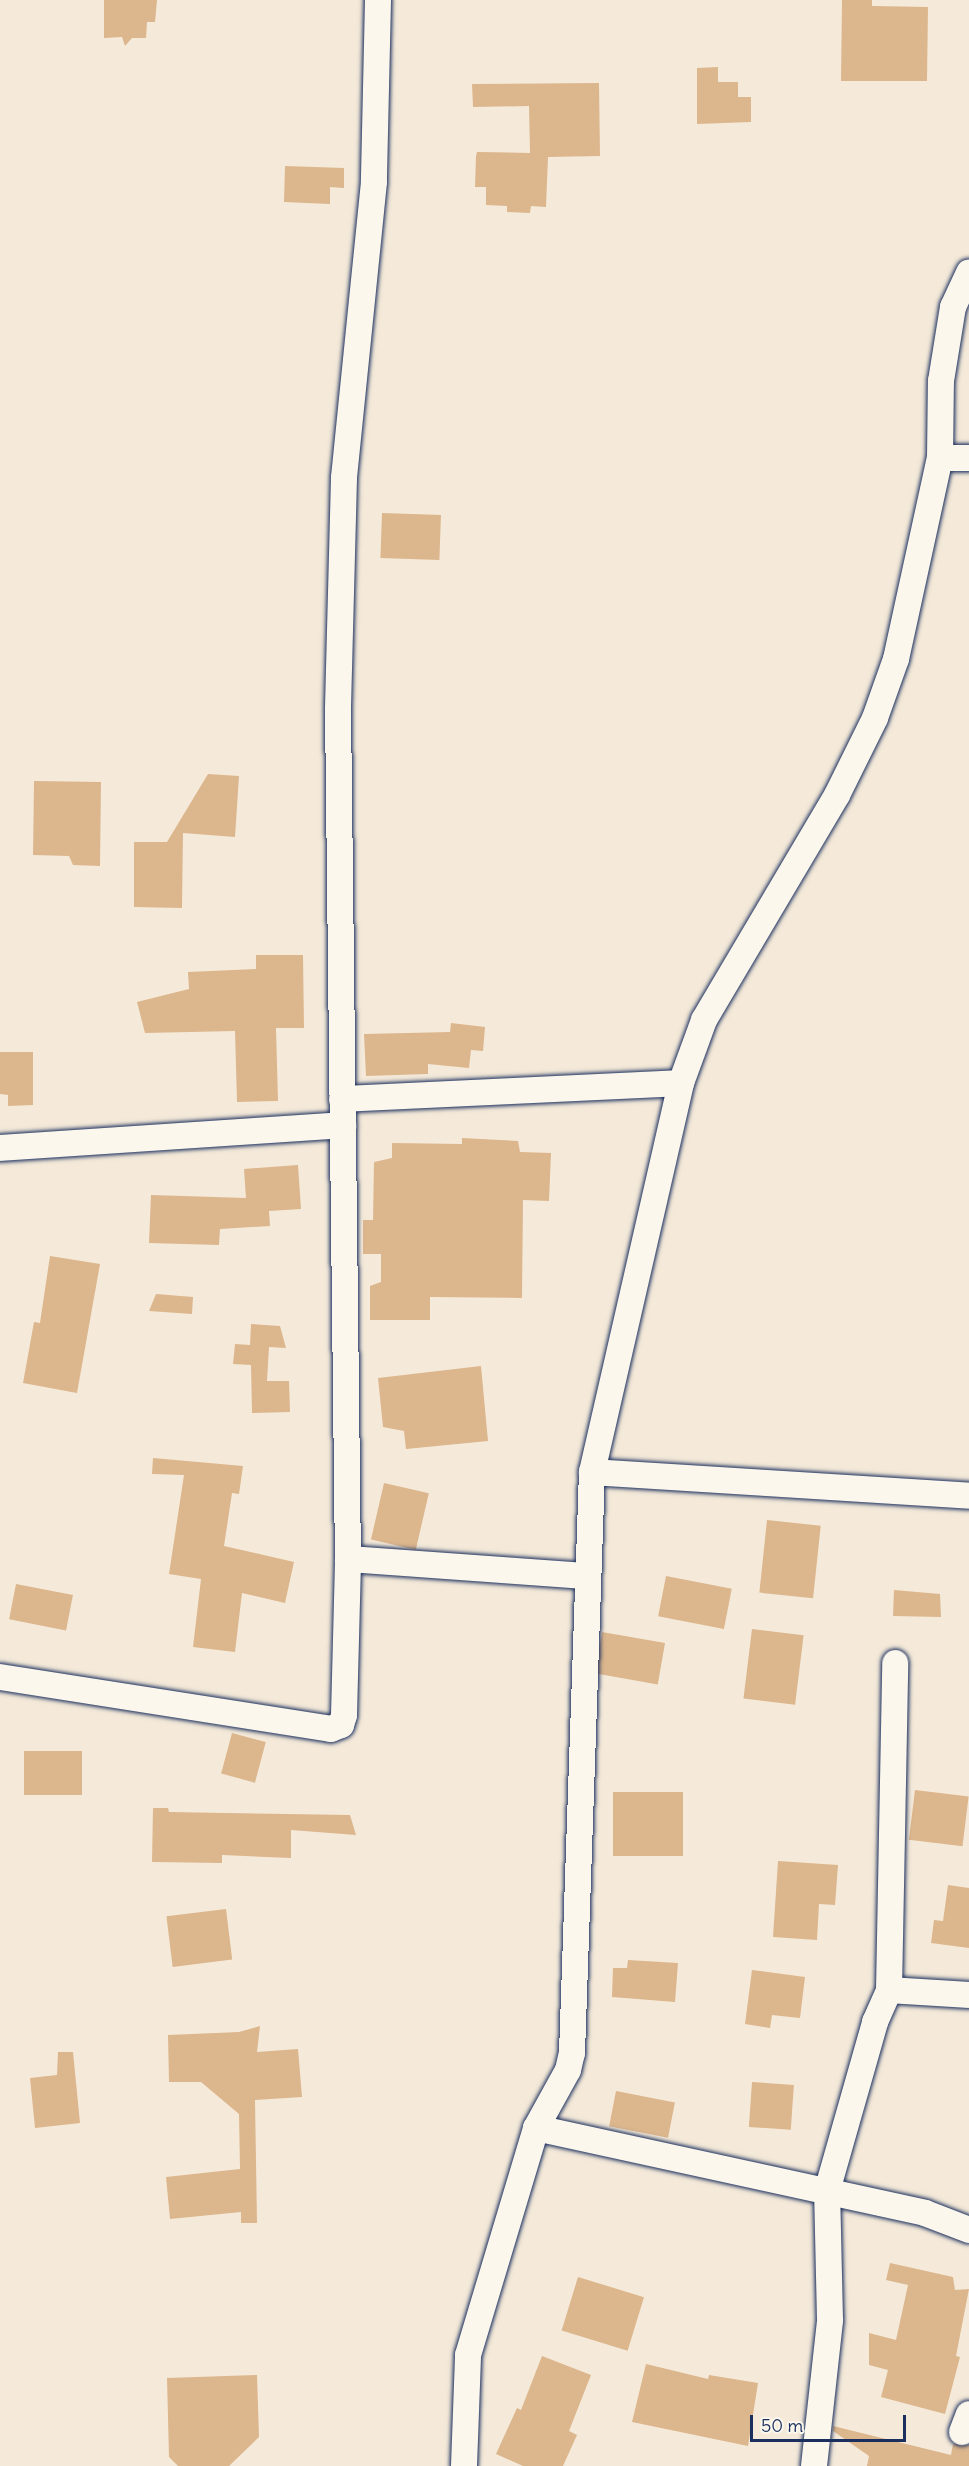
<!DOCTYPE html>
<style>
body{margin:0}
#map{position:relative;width:969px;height:2466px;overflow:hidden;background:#f5ead9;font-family:Delius,sans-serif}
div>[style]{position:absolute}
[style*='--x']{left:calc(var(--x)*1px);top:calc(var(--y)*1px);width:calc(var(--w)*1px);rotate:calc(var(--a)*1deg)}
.building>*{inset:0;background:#dcb68d;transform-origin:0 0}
.roads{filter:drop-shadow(0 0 2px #1b2f5e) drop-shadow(0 0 2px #1b2f5e)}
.minor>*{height:26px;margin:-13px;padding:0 13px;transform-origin:13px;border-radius:13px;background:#fbf7ec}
span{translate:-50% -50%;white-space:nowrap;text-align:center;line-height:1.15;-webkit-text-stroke:4.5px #fbf7ec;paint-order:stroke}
.scale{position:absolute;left:750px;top:2415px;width:156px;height:27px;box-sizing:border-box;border:3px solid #1b2f5e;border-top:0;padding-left:8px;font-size:18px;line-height:21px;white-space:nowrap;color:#1b2f5e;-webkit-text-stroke:4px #fbf7ec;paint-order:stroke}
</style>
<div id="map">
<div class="building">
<i style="clip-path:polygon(104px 0,157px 0,155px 22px,147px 22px,146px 38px,132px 38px,125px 46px,122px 37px,104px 38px)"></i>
<i style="clip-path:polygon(842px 0,872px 0,872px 6px,928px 7px,927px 81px,841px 81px)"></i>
<i style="clip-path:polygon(718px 67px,718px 82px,738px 82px,738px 97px,751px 97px,751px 122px,697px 124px,697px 68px)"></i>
<i style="clip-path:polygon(599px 83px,600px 156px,548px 157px,546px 207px,531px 206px,530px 213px,507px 212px,507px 206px,486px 205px,486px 187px,475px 187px,476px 156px,477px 152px,530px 153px,529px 106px,473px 107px,472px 84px)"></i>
<i style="clip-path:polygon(285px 166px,344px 168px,344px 188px,330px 187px,330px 204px,284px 202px)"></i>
<i style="left:382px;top:513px;width:59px;height:45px;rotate:2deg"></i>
<i style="clip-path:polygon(208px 774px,239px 776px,235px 837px,183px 833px,182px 908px,134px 907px,134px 842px,167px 842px)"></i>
<i style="clip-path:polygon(34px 781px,101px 782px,100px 866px,73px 865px,69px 856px,33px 855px)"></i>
<i style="clip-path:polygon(256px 955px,303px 955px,304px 1028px,276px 1028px,278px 1101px,237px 1102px,235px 1031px,145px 1033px,137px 1002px,189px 989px,188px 972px,256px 969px)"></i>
<i style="clip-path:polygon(451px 1023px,485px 1027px,483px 1051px,471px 1050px,469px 1068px,428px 1064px,428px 1074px,366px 1076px,364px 1034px,450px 1032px)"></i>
<i style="clip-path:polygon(0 1052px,33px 1052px,33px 1105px,8px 1106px,8px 1095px,0 1094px)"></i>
<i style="clip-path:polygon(462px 1138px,518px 1141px,520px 1152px,551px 1153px,549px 1201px,523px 1200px,522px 1298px,430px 1297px,430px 1320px,370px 1320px,370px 1286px,381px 1282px,381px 1254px,363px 1254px,363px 1220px,373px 1220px,374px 1162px,392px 1158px,392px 1143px,462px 1144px)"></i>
<i style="clip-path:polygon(298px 1165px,301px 1209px,269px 1211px,270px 1226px,220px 1229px,219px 1245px,149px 1243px,151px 1195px,246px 1198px,244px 1169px)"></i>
<i style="clip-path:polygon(50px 1256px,100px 1264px,77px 1393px,23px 1383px,34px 1322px,40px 1323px)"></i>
<i style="clip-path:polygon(156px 1294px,193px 1297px,192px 1314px,149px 1311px)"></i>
<i style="clip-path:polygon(251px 1324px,280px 1326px,286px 1348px,269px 1347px,267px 1381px,289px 1381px,290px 1412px,252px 1413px,251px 1365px,233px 1364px,235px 1344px,250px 1345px)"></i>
<i style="clip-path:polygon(481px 1366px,488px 1441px,406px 1449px,404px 1431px,383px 1427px,378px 1378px)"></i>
<i style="clip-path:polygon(153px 1458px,243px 1466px,239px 1494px,232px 1493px,224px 1546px,294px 1562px,285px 1603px,242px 1593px,235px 1652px,193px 1647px,201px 1579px,169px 1574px,184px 1475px,152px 1474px)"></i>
<i style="left:384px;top:1483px;width:46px;height:58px;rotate:13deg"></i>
<i style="left:767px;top:1520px;width:54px;height:73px;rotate:6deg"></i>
<i style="left:666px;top:1576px;width:67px;height:41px;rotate:11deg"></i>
<i style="left:16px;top:1584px;width:58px;height:36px;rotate:11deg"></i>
<i style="clip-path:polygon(894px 1590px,940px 1594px,941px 1617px,893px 1616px)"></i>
<i style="left:752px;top:1629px;width:52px;height:70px;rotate:7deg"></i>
<i style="left:602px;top:1632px;width:64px;height:42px;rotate:10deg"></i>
<i style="left:232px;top:1733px;width:35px;height:42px;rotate:15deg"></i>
<i style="left:24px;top:1751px;width:58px;height:44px"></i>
<i style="left:915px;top:1790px;width:54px;height:50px;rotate:7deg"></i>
<i style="left:613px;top:1792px;width:70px;height:64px"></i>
<i style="clip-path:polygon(153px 1808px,168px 1808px,169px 1812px,350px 1815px,356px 1835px,291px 1830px,291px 1858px,222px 1855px,222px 1863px,152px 1862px)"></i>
<i style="clip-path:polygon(778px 1861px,838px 1865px,835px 1905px,819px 1904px,817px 1940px,773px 1937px)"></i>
<i style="clip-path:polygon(948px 1885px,969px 1888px,969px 1948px,931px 1943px,934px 1920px,943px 1921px)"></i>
<i style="left:226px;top:1909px;width:51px;height:60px;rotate:83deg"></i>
<i style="clip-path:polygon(628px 1960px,678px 1963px,675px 2002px,612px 1997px,613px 1968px,627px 1968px)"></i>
<i style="clip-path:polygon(752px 1970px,805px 1977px,800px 2018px,772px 2015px,770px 2028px,745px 2024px)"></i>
<i style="clip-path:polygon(260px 2026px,257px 2052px,298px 2049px,302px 2097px,255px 2100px,257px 2223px,241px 2223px,241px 2212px,170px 2219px,166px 2177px,240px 2169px,239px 2114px,201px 2082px,169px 2082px,168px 2035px,239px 2032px)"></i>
<i style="clip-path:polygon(58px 2052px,73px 2052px,80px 2123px,35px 2128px,30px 2078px,57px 2075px)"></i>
<i style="left:752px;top:2082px;width:42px;height:45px;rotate:4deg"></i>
<i style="left:616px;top:2091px;width:60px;height:36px;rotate:11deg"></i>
<i style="clip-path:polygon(890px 2263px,953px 2277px,955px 2290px,969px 2289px,956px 2356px,960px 2357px,945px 2414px,881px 2397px,888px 2370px,869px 2365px,869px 2333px,896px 2340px,908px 2285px,886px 2280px)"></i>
<i style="left:578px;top:2277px;width:69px;height:56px;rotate:17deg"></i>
<i style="clip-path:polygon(542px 2356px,591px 2375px,569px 2431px,577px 2435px,563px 2466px,523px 2466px,496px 2454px,517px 2408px,521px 2410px)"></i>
<i style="clip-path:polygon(646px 2364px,708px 2379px,709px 2375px,758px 2383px,748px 2446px,632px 2422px)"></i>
<i style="clip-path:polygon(257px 2375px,259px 2437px,229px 2466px,178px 2466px,169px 2457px,167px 2378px)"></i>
<i style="clip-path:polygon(833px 2426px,951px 2455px,953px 2444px,969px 2445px,969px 2466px,867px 2466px,869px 2456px,833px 2431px)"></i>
</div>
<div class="roads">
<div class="minor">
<i style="--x:378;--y:0;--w:182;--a:91.3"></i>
<i style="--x:374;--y:182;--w:298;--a:95.8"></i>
<i style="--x:344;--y:478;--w:231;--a:91.5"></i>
<i style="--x:338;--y:709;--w:850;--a:89.33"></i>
<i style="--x:348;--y:1559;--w:239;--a:4.1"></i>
<i style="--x:940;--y:458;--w:29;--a:0"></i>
<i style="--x:342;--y:1099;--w:339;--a:-2.7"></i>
<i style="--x:0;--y:1148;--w:344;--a:-3.8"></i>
<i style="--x:592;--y:1472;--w:378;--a:3.6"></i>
<i style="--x:0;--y:1677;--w:335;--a:8.9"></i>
<i style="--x:331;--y:1729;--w:11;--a:-22"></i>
<i style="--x:341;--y:1725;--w:10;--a:-73"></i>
<i style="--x:344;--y:1715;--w:156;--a:-88.5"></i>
<i style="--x:889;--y:1990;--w:327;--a:-88.9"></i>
<i style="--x:536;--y:2128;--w:398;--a:12.3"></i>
<i style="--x:925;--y:2213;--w:47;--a:21.1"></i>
<i style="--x:962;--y:2432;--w:19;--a:-69"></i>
<i style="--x:464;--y:2466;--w:111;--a:-87.9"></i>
<i style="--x:468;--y:2355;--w:237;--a:-73.3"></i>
<i style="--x:536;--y:2128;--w:66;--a:-61.1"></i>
<i style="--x:568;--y:2070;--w:17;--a:-77"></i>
<i style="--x:572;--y:2053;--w:581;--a:-88.03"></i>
<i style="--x:592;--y:1472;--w:399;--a:-77.1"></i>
<i style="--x:681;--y:1083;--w:67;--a:-69.9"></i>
<i style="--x:704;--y:1020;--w:261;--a:-59.4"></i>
<i style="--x:837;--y:795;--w:86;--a:-63.7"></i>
<i style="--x:875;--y:718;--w:63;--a:-70.4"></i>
<i style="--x:896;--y:659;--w:206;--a:-77.7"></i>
<i style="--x:940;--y:458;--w:77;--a:-89.3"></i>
<i style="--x:941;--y:381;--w:75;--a:-80.8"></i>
<i style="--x:953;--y:307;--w:38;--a:-65"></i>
<i style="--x:814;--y:2466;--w:147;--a:-83.7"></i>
<i style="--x:830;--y:2320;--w:129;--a:-91.3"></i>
<i style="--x:827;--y:2191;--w:176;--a:-74.1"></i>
<i style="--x:875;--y:2022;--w:35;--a:-66"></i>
<i style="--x:889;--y:1990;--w:80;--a:3.6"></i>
</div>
</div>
<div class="scale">50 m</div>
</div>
